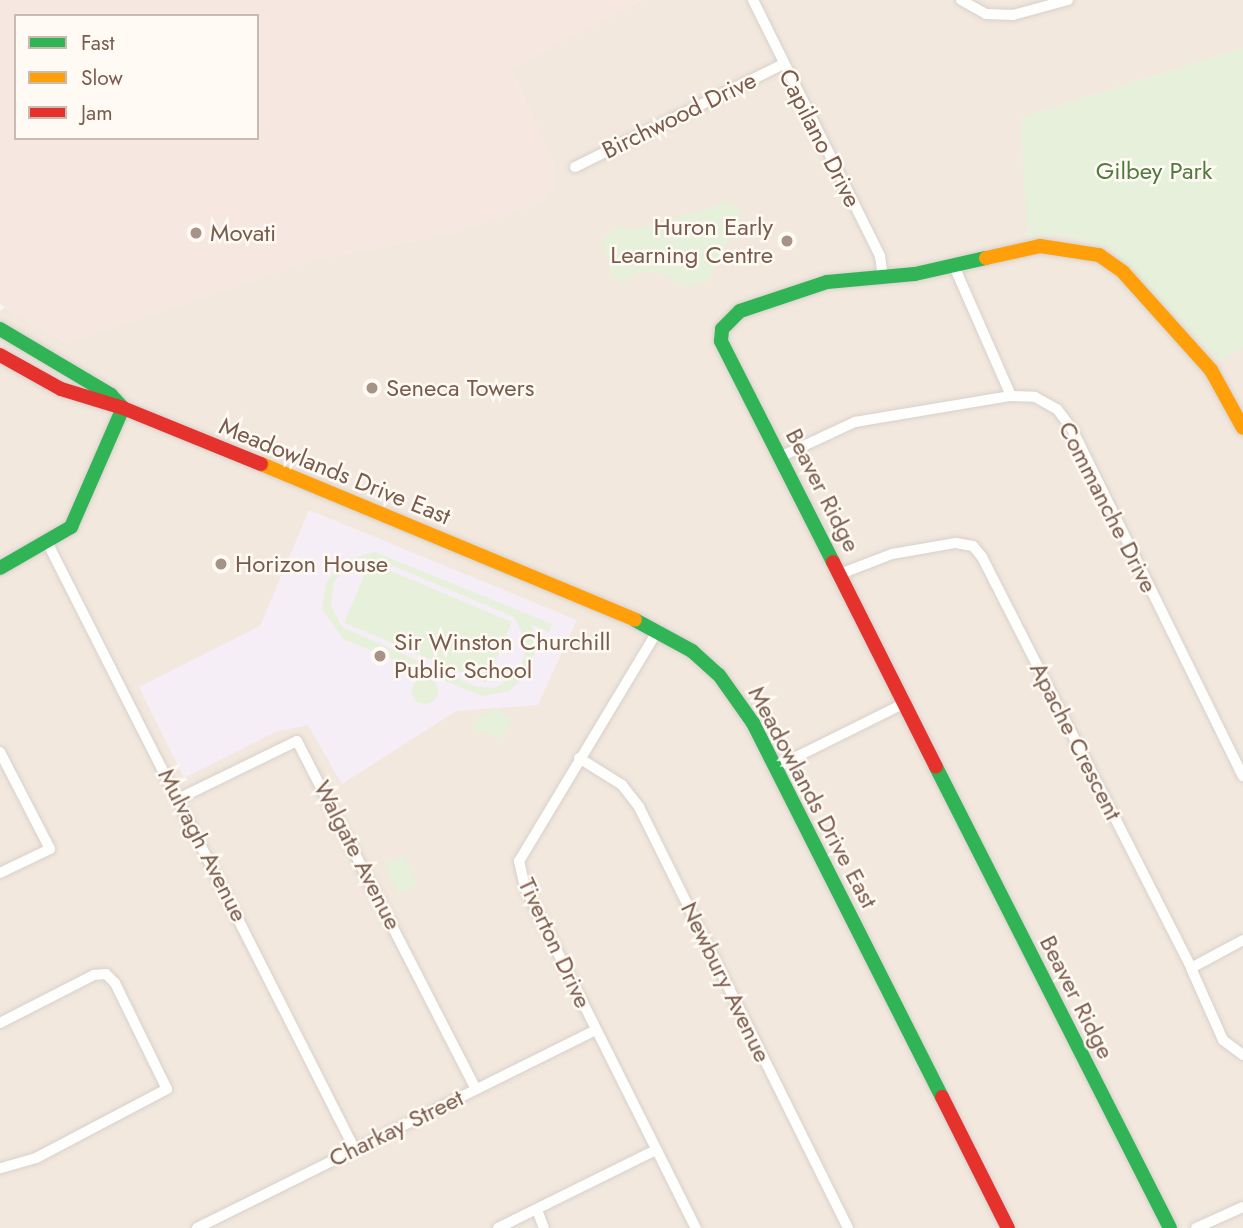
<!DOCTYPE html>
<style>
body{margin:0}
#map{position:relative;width:1243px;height:1228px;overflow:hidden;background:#f9f5f0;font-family:Jost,sans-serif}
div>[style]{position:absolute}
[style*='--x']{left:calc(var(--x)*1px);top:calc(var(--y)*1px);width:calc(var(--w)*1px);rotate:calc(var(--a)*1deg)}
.residential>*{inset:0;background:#f2e8de}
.commercial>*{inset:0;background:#f6e8e1}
.education>*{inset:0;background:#f6eef6}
.green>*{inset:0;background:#e7f0db;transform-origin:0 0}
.round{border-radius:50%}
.roads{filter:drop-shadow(0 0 2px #d7d1cb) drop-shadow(0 0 2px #d7d1cb)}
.street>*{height:10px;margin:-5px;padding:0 5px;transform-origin:5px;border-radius:5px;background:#fefefd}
.fast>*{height:14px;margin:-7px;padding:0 7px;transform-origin:7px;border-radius:7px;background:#30b455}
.slow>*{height:14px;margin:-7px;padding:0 7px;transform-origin:7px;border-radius:7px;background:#ff9f0a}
.jam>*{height:14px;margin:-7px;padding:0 7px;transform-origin:7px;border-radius:7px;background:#e5322d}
.dots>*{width:19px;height:19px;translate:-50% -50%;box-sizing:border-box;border:4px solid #fffaf3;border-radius:50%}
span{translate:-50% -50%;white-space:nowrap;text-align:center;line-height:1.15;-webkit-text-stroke:5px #fffaf3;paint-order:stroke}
.street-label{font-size:24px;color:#7a5c4d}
.park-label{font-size:24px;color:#537a41}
.poi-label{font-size:24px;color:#7a5c4d}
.right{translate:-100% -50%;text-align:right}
.left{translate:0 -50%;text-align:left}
.legend{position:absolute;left:14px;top:14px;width:245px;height:126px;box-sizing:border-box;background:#fffaf3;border:2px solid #cabbb1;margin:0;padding:9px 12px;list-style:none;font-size:21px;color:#7a5c4d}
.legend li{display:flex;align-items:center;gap:14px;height:35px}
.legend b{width:35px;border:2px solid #cabbb1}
</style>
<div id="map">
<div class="residential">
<i style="clip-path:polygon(642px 0,1243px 0,1243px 48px,1023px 117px,1028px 238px,1061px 234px,1111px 250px,1218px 360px,1243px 348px,1243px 1228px,0 1228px,0 311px,5px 307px,67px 343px,309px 261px,452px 233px,543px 201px,554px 164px,510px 68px)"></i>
</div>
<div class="commercial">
<i style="clip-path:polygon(evenodd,0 0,642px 0,510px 68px,554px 164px,558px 183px,543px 201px,452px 233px,309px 261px,67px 343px,0 304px,0 0,16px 16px,257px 16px,257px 138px,16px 138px,16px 16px)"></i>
</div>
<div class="education">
<i style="clip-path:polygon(309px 510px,577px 620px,538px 705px,456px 711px,342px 784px,308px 725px,275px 732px,184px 778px,139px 687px,260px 626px)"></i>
</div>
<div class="green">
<i style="clip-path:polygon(1243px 48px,1243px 348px,1218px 360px,1111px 250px,1061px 234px,1028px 238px,1021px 135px,1023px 117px)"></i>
<i style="clip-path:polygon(726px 202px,739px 208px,741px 219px,707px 283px,683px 287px,663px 274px,641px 271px,622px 282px,613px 276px,601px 241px,616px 227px,643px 228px)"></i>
<i style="clip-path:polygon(evenodd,375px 552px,552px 624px,549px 632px,532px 625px,536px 649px,527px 675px,509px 691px,482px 696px,343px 639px,322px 609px,326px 583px,342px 561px,375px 552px,377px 559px,514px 617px,528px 647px,516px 676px,494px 688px,475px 686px,342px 627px,331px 606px,334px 582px,347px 567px,377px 559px)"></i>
<i style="left:370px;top:562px;width:154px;height:66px;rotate:23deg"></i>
<i class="round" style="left:412px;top:678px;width:26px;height:26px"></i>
<i style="clip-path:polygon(497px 709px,513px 719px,501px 739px,471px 728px,478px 717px)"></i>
<i style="left:404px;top:855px;width:33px;height:22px;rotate:65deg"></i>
</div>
<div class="roads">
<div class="street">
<i style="--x:753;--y:0;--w:286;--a:63.6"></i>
<i style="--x:880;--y:256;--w:21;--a:82"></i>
<i style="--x:961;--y:0;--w:29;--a:29"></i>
<i style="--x:986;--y:14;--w:27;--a:2"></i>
<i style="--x:1013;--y:15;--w:57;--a:-15.3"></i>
<i style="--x:575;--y:167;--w:232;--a:-26.3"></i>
<i style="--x:954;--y:266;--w:142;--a:66.3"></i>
<i style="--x:782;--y:456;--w:81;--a:-25"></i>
<i style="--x:855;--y:422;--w:158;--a:-9.5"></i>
<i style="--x:1011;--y:396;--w:24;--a:2"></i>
<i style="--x:1035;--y:397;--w:25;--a:29"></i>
<i style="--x:1057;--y:409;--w:25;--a:53"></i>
<i style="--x:1072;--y:429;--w:387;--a:63.8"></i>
<i style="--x:48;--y:544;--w:677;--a:63.13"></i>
<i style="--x:840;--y:574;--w:56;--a:-21"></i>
<i style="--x:892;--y:554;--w:65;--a:-9.8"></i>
<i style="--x:956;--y:543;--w:17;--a:10"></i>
<i style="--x:973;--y:546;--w:14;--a:51"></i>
<i style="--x:982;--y:557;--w:461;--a:63"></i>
<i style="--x:1191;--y:968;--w:79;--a:66"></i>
<i style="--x:1223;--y:1040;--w:25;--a:37"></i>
<i style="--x:658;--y:630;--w:270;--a:121"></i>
<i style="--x:519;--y:861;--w:27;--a:77"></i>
<i style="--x:525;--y:887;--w:381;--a:63.4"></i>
<i style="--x:0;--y:752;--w:109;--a:62.7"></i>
<i style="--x:50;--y:849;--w:55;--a:154.4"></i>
<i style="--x:579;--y:758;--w:51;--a:32.1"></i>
<i style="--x:622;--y:785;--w:28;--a:52"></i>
<i style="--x:639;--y:807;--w:470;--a:63.6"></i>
<i style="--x:776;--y:767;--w:142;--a:-26.4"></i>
<i style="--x:180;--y:798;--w:130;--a:-26"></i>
<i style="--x:297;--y:741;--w:390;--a:62.8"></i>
<i style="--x:1191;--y:968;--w:59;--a:-28.3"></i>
<i style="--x:0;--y:1023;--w:106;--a:-27.1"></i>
<i style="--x:94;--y:975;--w:12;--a:-5"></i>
<i style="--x:106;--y:974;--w:13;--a:45"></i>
<i style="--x:115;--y:983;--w:118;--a:63.9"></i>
<i style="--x:167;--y:1089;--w:148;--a:152.2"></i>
<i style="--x:36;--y:1158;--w:37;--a:164"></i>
<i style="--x:537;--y:1210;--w:19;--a:69"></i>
<i style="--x:197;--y:1228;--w:445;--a:-26.4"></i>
<i style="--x:498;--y:1228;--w:176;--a:-26.3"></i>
<i style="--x:1196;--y:1228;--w:51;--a:-24.1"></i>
</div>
<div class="fast">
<i style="--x:0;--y:329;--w:129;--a:30.7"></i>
<i style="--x:111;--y:395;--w:18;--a:47"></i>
<i style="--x:833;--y:562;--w:248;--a:-116.9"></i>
<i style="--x:721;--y:341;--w:12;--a:-85"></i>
<i style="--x:722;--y:329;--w:25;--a:-45"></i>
<i style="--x:740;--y:311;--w:92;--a:-18.4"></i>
<i style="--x:827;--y:282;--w:88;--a:-5.2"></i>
<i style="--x:915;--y:274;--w:73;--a:-12.7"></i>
<i style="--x:0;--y:568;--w:82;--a:-30"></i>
<i style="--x:71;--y:527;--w:130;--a:-66.4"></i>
<i style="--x:635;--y:620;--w:65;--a:28.5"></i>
<i style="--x:692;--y:651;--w:36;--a:42"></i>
<i style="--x:719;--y:675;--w:59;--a:54.7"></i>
<i style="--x:753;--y:723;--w:419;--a:63.2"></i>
<i style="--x:936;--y:767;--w:517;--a:63.09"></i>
</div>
<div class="slow">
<i style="--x:986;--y:258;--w:55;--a:-12.5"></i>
<i style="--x:1040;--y:246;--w:60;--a:8.7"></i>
<i style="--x:1099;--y:255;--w:29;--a:35"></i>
<i style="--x:1123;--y:272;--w:132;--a:48.1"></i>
<i style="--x:1211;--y:370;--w:66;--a:61.1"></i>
<i style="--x:261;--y:464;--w:405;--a:22.6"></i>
</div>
<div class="jam">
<i style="--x:0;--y:355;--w:70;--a:29.1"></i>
<i style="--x:61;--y:389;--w:65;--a:17"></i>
<i style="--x:123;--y:408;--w:149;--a:22.1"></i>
<i style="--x:833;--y:562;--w:229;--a:63.3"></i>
<i style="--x:942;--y:1097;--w:147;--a:63.3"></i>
</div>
</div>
<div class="dots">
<i style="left:196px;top:233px;background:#a69286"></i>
<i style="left:787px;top:241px;background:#a69286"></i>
<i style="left:372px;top:388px;background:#a69286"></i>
<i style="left:221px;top:564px;background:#a69286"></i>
<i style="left:380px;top:656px;background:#a69286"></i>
</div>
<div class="street-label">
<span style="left:679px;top:115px;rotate:-26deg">Birchwood Drive</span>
<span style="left:820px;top:138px;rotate:63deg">Capilano Drive</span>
<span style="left:335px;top:471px;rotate:22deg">Meadowlands Drive East</span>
<span style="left:823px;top:490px;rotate:63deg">Beaver Ridge</span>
<span style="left:1108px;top:507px;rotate:63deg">Commanche Drive</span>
<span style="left:1076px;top:741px;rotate:63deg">Apache Crescent</span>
<span style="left:813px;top:797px;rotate:62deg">Meadowlands Drive East</span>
<span style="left:203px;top:845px;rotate:63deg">Mulvagh Avenue</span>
<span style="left:358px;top:855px;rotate:63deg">Walgate Avenue</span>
<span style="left:555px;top:943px;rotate:65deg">Tiverton Drive</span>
<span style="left:726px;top:982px;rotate:64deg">Newbury Avenue</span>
<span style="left:1077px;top:997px;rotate:63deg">Beaver Ridge</span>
<span style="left:396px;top:1128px;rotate:-26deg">Charkay Street</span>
</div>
<div class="park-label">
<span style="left:1154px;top:171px">Gilbey Park</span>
</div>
<div class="poi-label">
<span class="right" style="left:773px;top:241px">Huron Early<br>Learning Centre</span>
<span class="left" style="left:210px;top:233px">Movati</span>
<span class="left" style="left:386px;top:388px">Seneca Towers</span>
<span class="left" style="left:235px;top:564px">Horizon House</span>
<span class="left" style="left:394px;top:656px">Sir Winston Churchill<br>Public School</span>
</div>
<ul class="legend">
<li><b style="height:9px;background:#30b455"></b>Fast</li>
<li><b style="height:9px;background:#ff9f0a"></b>Slow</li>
<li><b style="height:9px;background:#e5322d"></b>Jam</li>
</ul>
</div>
